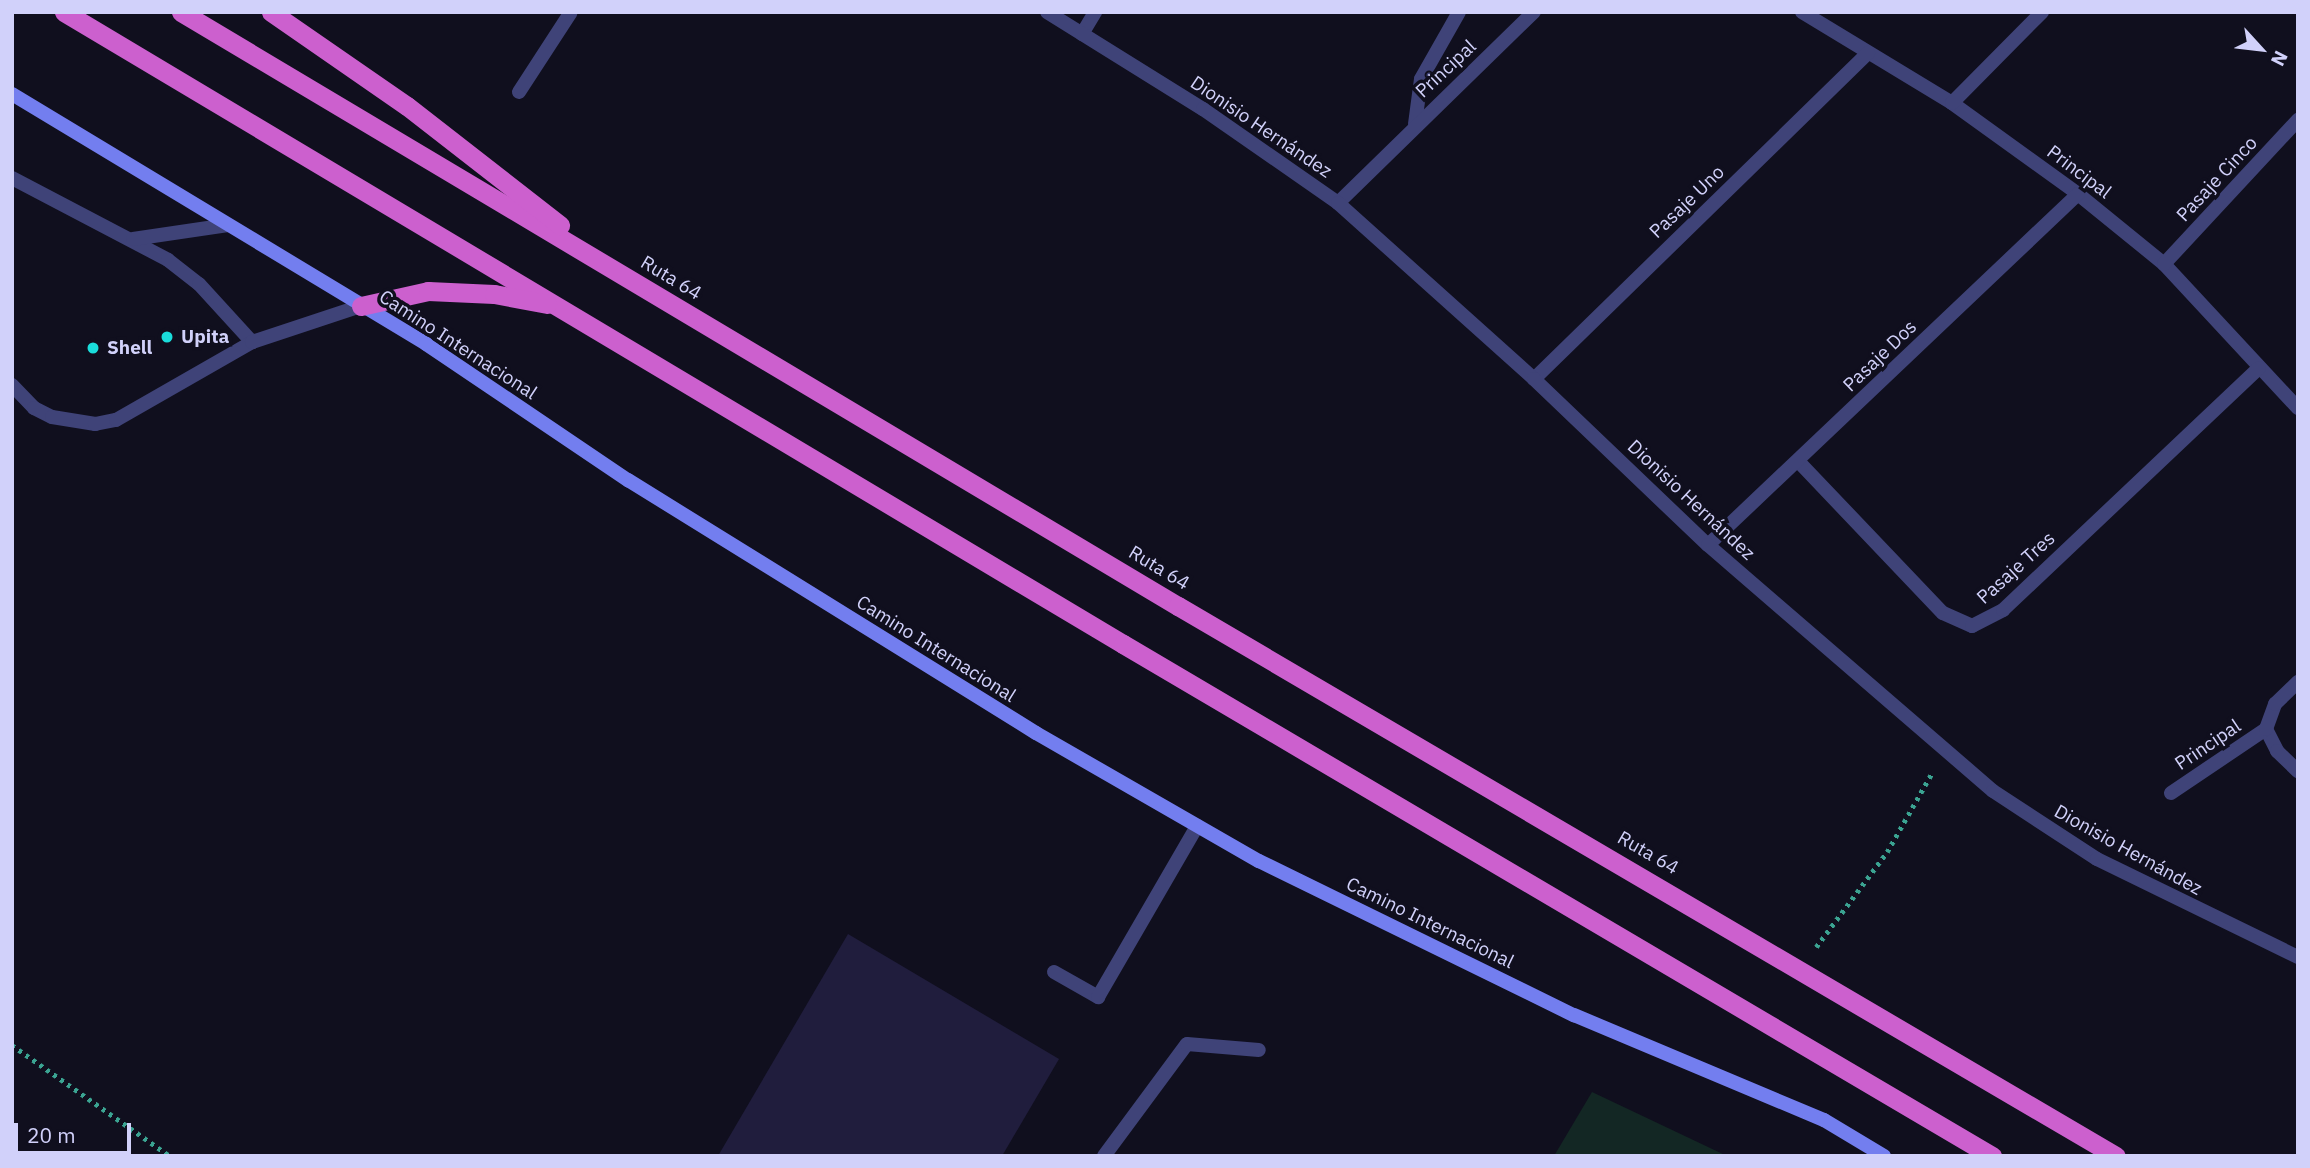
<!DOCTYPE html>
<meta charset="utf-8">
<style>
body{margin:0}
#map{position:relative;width:2310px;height:1168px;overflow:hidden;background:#100f1e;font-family:"IBM Plex Sans",sans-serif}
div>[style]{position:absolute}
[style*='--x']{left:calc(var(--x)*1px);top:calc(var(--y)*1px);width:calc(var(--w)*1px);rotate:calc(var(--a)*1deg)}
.green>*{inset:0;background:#132724}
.building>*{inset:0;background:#201d3d}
.path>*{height:4.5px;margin-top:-2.25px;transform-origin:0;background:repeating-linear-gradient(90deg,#3ba492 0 3.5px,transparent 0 8.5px)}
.service>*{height:14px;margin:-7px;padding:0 7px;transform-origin:7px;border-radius:7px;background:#3f4378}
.minor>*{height:14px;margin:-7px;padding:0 7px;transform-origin:7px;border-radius:7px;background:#3f4378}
.tertiary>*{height:14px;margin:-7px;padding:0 7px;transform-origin:7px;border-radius:7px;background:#3f4378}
.secondary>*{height:14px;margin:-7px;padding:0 7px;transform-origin:7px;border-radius:7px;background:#737eef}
.trunk>*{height:19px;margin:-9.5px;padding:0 9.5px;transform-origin:9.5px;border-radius:9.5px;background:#cc60ce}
.dots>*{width:19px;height:19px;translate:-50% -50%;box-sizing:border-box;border:4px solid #100f1e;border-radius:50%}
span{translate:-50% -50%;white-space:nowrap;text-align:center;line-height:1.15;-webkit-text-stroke:7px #100f1e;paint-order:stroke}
.street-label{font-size:19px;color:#d1d1fa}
.poi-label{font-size:19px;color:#d1d1fa;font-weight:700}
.left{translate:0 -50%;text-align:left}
.frame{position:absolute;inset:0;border:14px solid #d1d1fa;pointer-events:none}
.north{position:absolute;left:2226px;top:14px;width:70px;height:70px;-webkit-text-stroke:5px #100f1e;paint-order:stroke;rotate:117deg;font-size:19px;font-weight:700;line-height:28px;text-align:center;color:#d1d1fa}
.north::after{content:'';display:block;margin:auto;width:24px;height:32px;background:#d1d1fa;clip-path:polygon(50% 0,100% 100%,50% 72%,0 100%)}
.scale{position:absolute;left:14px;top:1123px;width:117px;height:32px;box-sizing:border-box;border:4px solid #d1d1fa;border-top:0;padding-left:9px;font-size:21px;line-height:24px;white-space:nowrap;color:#d1d1fa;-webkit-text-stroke:5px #100f1e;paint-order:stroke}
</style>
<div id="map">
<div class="green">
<i style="clip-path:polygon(1592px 1092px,1727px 1156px,1554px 1156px)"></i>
</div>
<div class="building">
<i style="clip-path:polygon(848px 934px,1059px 1059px,1002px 1156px,718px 1156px)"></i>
</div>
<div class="path">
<i style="--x:1816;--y:947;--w:119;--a:-53.2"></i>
<i style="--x:1887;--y:852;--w:93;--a:-60.4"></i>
<i style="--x:12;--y:1045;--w:193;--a:35.1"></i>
</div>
<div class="service">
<i style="--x:12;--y:178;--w:176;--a:27.7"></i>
<i style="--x:168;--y:260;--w:39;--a:38"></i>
<i style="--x:199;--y:284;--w:79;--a:47.6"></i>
<i style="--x:133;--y:239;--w:96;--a:-8.4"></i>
<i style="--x:12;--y:385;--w:32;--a:46"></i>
<i style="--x:34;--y:408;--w:20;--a:27"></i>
<i style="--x:52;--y:417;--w:44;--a:9.2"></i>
<i style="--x:95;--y:424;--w:21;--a:-11"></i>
<i style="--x:116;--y:420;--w:157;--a:-29.8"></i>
<i style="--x:252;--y:342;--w:115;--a:-18.3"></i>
<i style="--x:1054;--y:972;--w:51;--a:29.6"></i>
<i style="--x:1098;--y:997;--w:198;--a:-59.9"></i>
<i style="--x:1104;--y:1156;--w:139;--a:-53.5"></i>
<i style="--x:1187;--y:1044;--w:72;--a:4.8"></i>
</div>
<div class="minor">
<i style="--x:1802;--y:12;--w:175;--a:31.2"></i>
<i style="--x:1952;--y:103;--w:155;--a:35.8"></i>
<i style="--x:2078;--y:194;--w:111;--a:39.1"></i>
<i style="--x:2164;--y:264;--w:197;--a:47.1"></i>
<i style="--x:1082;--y:34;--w:26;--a:-59"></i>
<i style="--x:519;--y:92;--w:95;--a:-57"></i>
<i style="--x:1952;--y:103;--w:128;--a:-45.3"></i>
<i style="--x:1415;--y:124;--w:45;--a:-82.4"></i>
<i style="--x:1421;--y:79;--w:77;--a:-60.4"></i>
<i style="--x:1338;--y:203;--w:274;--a:-44.3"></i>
<i style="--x:2164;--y:264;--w:197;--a:-47.1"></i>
<i style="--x:1534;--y:379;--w:467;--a:-44.3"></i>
<i style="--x:1798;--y:461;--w:210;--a:46.4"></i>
<i style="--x:1943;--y:613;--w:32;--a:24"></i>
<i style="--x:1972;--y:626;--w:35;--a:-27"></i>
<i style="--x:2003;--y:610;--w:352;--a:-43.4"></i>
<i style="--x:1708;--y:545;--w:510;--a:-43.49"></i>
<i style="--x:2266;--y:729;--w:25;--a:63"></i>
<i style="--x:2277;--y:751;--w:29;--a:44"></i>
<i style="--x:2171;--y:793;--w:115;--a:-34"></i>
<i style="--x:2266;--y:729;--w:27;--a:-70"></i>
<i style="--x:2275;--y:704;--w:32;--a:-44"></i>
</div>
<div class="tertiary">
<i style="--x:1047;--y:12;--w:184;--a:31.9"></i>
<i style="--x:1203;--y:109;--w:165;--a:34.8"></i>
<i style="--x:1338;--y:203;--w:263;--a:41.9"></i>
<i style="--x:1534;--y:379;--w:240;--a:43.7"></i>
<i style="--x:1708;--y:545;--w:376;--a:40.8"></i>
<i style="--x:1993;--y:791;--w:124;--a:33.2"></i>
<i style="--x:2097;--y:859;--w:224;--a:26"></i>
</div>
<div class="secondary">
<i style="--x:12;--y:94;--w:484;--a:31.1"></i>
<i style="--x:426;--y:344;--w:244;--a:34"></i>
<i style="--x:628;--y:480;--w:480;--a:31.8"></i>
<i style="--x:1036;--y:733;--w:257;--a:29.9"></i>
<i style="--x:1259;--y:861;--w:351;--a:26.1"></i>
<i style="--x:1574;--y:1015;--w:271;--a:22.8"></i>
<i style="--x:1824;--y:1120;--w:70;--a:31"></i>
</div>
<div class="trunk">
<i style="--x:64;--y:12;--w:1233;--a:30.83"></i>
<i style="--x:1123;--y:644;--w:1009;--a:30.51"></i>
<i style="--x:181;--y:12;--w:1161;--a:30.79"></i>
<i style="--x:1178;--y:606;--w:1087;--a:30.39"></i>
<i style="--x:271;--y:12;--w:165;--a:34.7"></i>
<i style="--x:407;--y:106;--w:194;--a:37.9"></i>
<i style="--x:361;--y:306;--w:69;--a:-12.6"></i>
<i style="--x:428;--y:291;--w:66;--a:2.6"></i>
<i style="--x:494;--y:294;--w:54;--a:10.7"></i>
</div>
<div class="dots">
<i style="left:167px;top:337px;background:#1adddb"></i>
<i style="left:93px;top:348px;background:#1adddb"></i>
</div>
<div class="street-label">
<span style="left:1446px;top:69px;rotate:-43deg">Principal</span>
<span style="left:1261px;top:127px;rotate:34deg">Dionisio Hernández</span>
<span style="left:2079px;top:172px;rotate:37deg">Principal</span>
<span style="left:2217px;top:179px;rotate:-47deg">Pasaje Cinco</span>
<span style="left:1687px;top:202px;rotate:-44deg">Pasaje Uno</span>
<span style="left:671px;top:278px;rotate:31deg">Ruta 64</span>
<span style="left:458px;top:345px;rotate:33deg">Camino Internacional</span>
<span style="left:1880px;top:356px;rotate:-44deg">Pasaje Dos</span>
<span style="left:1691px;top:500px;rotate:43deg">Dionisio Hernández</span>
<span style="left:1159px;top:568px;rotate:31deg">Ruta 64</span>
<span style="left:2016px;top:568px;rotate:-42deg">Pasaje Tres</span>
<span style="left:936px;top:649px;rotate:32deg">Camino Internacional</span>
<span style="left:2208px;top:745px;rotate:-34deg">Principal</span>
<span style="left:2128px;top:850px;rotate:29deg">Dionisio Hernández</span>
<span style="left:1648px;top:853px;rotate:30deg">Ruta 64</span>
<span style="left:1430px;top:923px;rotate:26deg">Camino Internacional</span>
</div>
<div class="poi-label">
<span class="left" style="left:181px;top:337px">Upita</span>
<span class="left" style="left:107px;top:348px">Shell</span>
</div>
<div class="frame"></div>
<div class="north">N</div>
<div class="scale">20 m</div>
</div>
